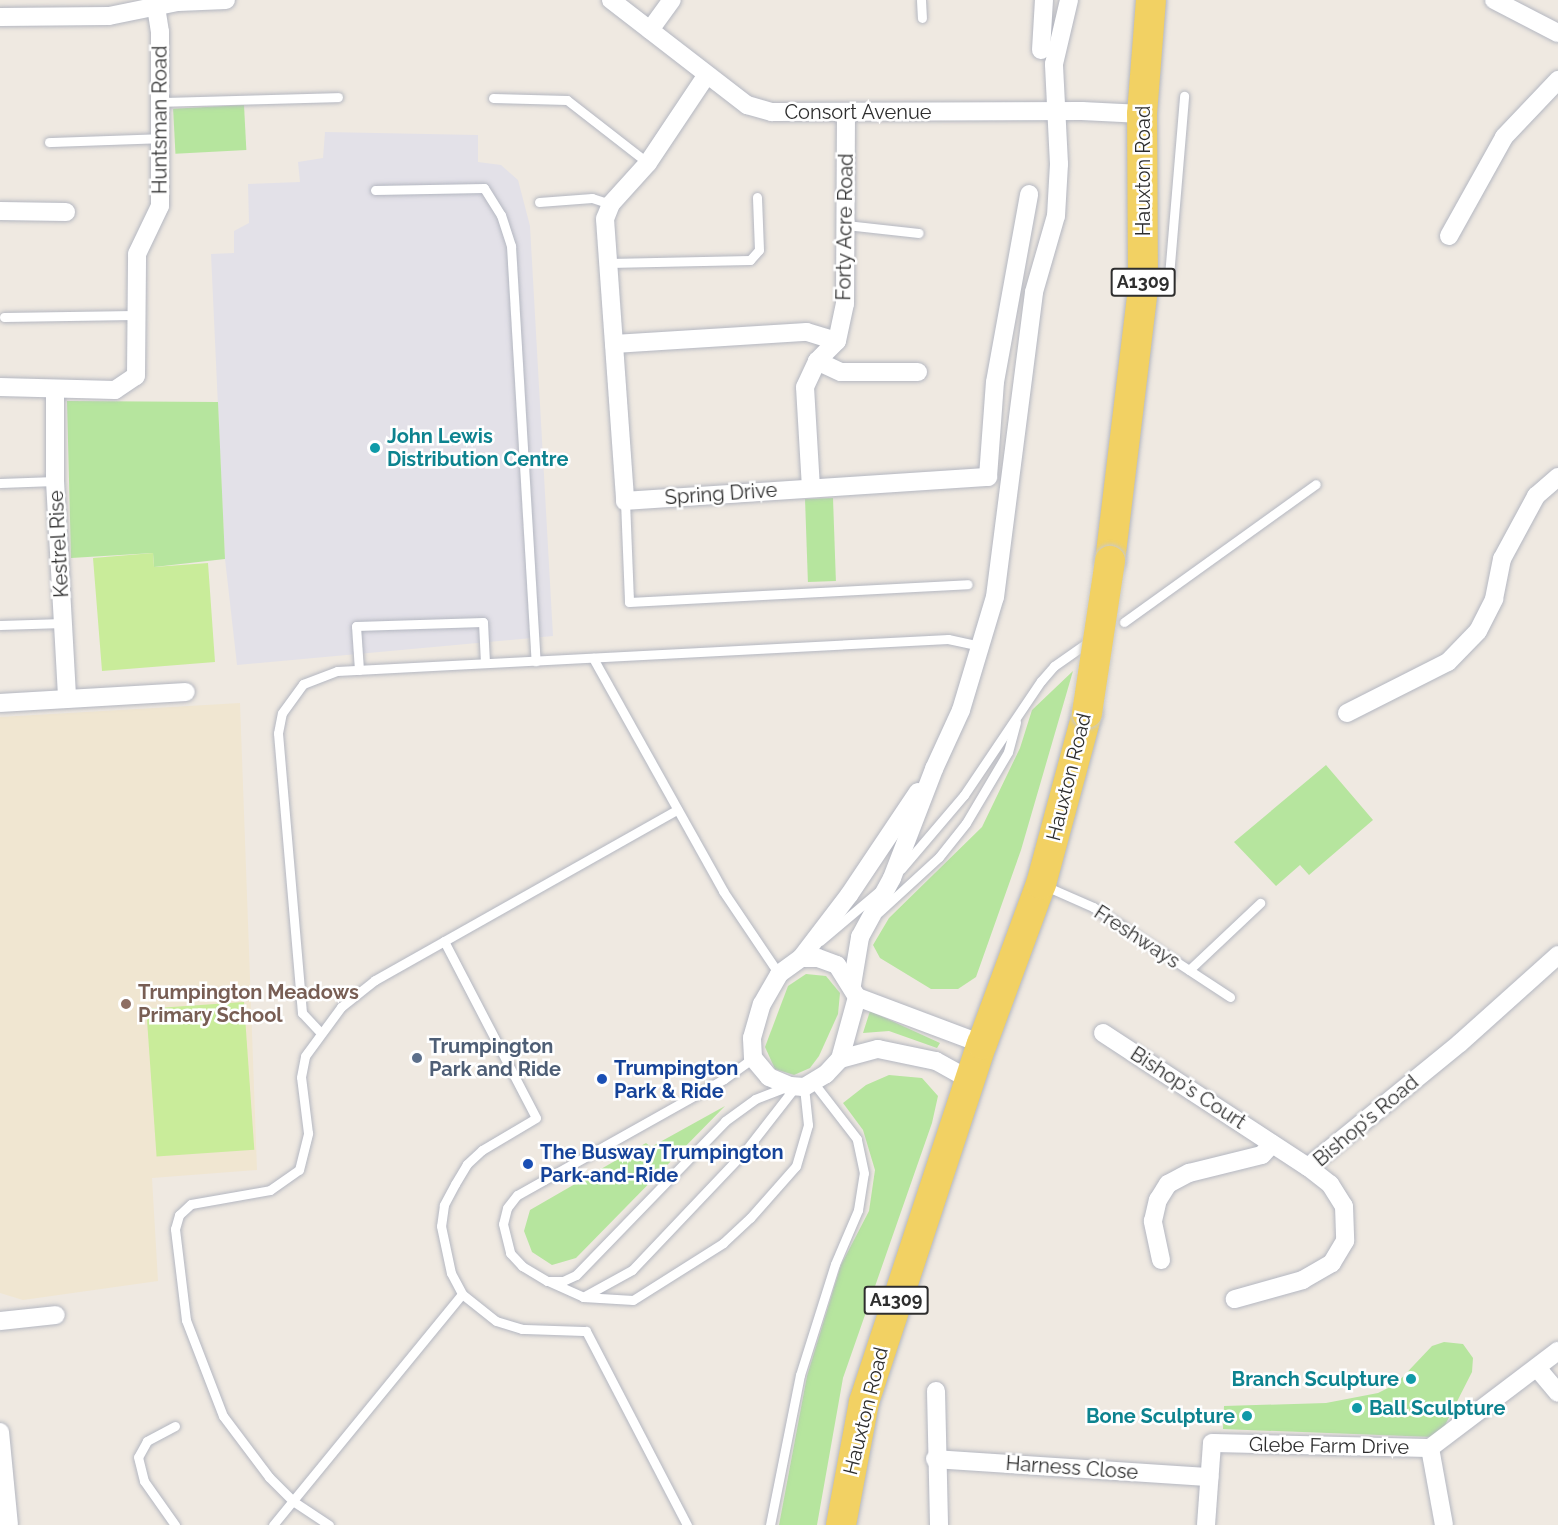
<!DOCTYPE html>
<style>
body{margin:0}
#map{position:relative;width:1558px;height:1525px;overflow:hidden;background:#efe9e1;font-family:Raleway,sans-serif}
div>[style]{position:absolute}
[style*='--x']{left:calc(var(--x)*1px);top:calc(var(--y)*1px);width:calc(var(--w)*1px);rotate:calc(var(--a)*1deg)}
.industrial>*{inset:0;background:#e3e1e8}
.education>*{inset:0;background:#f0e6d1}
.green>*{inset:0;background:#b6e59e;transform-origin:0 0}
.pitch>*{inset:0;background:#c9ec9a;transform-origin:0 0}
.roads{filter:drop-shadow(0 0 2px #b4b7c1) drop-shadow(0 0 2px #b4b7c1)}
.service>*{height:9px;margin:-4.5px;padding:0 4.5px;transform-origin:4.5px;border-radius:4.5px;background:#fff}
.minor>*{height:18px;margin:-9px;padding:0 9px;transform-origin:9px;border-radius:9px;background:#fff}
.primary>*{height:30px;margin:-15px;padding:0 15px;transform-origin:15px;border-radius:15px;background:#f2d163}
.bridges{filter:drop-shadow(0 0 2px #c9c9c9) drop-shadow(0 0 2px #c9c9c9)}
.primary-bridge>*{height:30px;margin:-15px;padding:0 15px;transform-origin:15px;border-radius:15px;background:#f2d163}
.dots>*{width:16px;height:16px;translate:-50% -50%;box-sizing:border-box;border:3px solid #fff;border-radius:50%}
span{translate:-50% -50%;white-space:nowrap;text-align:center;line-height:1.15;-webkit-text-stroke:5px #fff;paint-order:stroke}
.shield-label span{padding:2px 4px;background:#fff;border:2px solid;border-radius:4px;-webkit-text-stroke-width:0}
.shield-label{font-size:18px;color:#2e2e2e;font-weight:700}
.street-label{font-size:20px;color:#2e2e2e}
.culture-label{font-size:20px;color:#0d838f;font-weight:700}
.left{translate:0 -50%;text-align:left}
.right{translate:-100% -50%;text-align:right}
.education-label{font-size:20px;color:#785e54;font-weight:700}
.service-label{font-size:20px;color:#4e5e75;font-weight:700}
.transit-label{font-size:20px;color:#164399;font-weight:700}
</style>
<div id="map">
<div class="industrial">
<i style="clip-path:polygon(325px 132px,478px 135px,478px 162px,501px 165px,518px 180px,530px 226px,553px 636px,237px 665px,225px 559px,211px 254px,234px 253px,234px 231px,249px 223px,248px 184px,300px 182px,298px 162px,323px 158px)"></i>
</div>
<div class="education">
<i style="clip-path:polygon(240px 703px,257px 1170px,152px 1178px,158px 1281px,23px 1300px,0 1293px,0 717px)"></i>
</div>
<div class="green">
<i style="left:244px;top:105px;width:45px;height:71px;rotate:87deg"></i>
<i style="clip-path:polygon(67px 401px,218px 402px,225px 559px,154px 567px,153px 553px,71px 558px)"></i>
<i style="left:833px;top:498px;width:83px;height:28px;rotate:88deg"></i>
<i style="clip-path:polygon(1073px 671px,1021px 850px,976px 977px,958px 989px,931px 989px,880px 958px,873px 945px,889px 918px,982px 827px,1020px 748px,1032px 710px)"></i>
<i style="clip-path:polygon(1326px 765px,1373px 820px,1309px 875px,1300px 865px,1276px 886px,1234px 842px)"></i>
<i style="clip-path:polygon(806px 974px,826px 976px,840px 993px,838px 1014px,819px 1056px,810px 1068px,794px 1075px,775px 1069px,765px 1047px,788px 986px)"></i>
<i style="clip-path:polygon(870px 1011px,940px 1043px,937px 1048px,889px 1031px,863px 1033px)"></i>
<i style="clip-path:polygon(889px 1075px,922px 1078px,938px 1096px,932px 1123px,843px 1378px,817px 1525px,779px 1525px,807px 1376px,841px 1265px,869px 1211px,875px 1170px,863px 1130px,843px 1103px,866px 1085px)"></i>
<i style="clip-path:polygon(725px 1106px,576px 1258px,552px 1265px,532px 1252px,524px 1231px,530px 1210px,646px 1143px,651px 1147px)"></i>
<i style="clip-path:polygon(1444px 1342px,1463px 1344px,1473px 1358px,1472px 1372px,1441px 1433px,1432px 1437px,1223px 1429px,1224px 1406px,1326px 1403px,1378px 1393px,1396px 1384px,1432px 1346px)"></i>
</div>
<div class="pitch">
<i style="clip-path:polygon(153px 553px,154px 567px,208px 563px,215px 662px,102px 671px,93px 558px)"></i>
<i style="left:244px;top:1002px;width:148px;height:98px;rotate:86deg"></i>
</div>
<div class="roads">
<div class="service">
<i style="--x:921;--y:0;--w:18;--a:87"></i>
<i style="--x:493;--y:98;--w:74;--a:1.5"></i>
<i style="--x:567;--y:100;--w:103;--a:37.9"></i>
<i style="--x:160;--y:102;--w:178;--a:-1.6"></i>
<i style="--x:49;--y:142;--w:112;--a:-2"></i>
<i style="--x:375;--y:190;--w:109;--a:-1.1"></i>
<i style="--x:484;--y:188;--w:32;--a:58"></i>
<i style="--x:501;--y:215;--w:33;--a:72"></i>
<i style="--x:511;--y:246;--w:416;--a:86.6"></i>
<i style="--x:539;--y:202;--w:53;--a:-4.3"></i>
<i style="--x:592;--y:198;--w:20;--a:18"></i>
<i style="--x:846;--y:225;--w:73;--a:6.3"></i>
<i style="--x:609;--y:263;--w:141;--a:-1.2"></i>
<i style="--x:750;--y:260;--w:13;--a:-48"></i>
<i style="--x:759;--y:250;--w:53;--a:-92.2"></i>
<i style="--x:1148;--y:286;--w:23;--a:-25"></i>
<i style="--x:1169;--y:276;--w:181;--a:-85.2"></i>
<i style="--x:4;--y:317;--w:130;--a:-0.9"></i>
<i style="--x:0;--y:483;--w:55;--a:-2.1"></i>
<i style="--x:625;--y:501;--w:101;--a:87.7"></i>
<i style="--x:629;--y:602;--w:339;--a:-3"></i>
<i style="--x:1124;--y:622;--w:236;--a:-35.7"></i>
<i style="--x:0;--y:625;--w:63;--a:-1.8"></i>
<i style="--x:593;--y:658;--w:267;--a:60.8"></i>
<i style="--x:723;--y:891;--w:100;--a:56"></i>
<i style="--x:359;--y:670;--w:44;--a:-93.9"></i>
<i style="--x:356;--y:626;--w:127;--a:-1.8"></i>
<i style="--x:483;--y:622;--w:41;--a:87.2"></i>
<i style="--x:901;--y:869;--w:97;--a:-49.6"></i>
<i style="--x:964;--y:795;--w:138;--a:-56"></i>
<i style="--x:1041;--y:681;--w:20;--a:-49"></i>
<i style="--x:1054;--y:666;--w:37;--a:-35"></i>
<i style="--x:1043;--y:885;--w:55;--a:23.7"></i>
<i style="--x:1093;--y:907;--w:164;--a:33.3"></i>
<i style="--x:879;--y:912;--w:81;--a:-42.5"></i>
<i style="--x:939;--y:857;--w:43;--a:-51.5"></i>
<i style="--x:966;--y:823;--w:82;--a:-59.4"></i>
<i style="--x:1008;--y:752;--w:31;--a:-75"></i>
<i style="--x:444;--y:941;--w:199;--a:62.5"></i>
<i style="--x:536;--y:1118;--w:63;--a:149.3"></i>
<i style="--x:482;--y:1150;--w:21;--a:137"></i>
<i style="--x:467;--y:1164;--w:23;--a:121"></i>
<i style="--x:455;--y:1184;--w:24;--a:118"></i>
<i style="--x:444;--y:1205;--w:21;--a:98"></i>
<i style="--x:441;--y:1226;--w:48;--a:78"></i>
<i style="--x:451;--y:1273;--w:24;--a:62"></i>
<i style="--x:462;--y:1294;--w:43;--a:38.5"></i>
<i style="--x:496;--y:1321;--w:27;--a:17"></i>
<i style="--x:522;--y:1329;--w:64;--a:1.8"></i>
<i style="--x:586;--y:1331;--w:219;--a:62.5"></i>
<i style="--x:820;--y:941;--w:76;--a:-40.2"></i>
<i style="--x:1189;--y:970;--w:98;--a:-43.3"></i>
<i style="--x:319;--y:1031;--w:25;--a:-133"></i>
<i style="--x:302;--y:1013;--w:281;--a:-94.9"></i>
<i style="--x:278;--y:733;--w:20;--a:-79"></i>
<i style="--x:282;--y:713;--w:36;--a:-54"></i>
<i style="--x:303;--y:684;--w:36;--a:-21"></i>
<i style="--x:337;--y:671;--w:612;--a:-3"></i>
<i style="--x:948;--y:639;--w:35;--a:12"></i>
<i style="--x:753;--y:1058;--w:36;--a:144"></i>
<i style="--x:724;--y:1079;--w:237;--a:150.7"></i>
<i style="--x:517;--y:1195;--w:16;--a:128"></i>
<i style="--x:507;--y:1208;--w:16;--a:104"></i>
<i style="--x:503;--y:1224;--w:30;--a:76"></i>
<i style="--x:510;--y:1253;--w:18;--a:47"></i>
<i style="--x:522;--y:1266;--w:29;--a:31"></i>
<i style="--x:547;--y:1281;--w:16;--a:0"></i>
<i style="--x:563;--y:1281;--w:14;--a:-25"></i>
<i style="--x:576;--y:1275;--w:214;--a:-45.9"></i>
<i style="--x:725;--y:1121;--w:37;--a:-36"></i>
<i style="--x:755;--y:1099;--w:34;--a:-21"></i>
<i style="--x:550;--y:1282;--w:36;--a:24"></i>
<i style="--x:583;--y:1297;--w:56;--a:-28.9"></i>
<i style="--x:632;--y:1270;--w:166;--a:-46.5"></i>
<i style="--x:746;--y:1150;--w:80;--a:-52.1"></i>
<i style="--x:583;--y:1297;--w:50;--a:3.4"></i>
<i style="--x:633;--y:1300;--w:107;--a:-32.3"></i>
<i style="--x:723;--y:1243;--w:37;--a:-43"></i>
<i style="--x:750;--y:1218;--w:69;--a:-48.5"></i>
<i style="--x:796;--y:1166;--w:43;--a:-73.7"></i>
<i style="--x:808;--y:1125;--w:38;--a:-96"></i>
<i style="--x:175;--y:1426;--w:32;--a:152"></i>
<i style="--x:147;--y:1441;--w:18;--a:119"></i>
<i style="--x:138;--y:1457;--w:25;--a:76"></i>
<i style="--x:144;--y:1481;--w:54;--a:54.8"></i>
<i style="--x:273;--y:1525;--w:298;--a:-50.7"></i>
<i style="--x:329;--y:1525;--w:43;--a:-146.3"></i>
<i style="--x:293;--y:1501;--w:34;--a:-135"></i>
<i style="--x:269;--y:1477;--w:76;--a:-127"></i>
<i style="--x:223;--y:1416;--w:103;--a:-111.1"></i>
<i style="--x:186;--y:1320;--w:92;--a:-96.9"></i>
<i style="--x:175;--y:1229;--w:15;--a:-74"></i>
<i style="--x:179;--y:1215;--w:16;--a:-43"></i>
<i style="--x:191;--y:1204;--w:80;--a:-10"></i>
<i style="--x:270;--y:1190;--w:35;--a:-35"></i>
<i style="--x:299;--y:1170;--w:38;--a:-76"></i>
<i style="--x:308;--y:1133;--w:56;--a:-97.1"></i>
<i style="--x:301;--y:1077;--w:21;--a:-79"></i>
<i style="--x:305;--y:1056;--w:61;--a:-53.7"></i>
<i style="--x:341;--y:1007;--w:43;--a:-38.5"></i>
<i style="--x:375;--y:980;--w:347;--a:-29.4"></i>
<i style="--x:770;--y:1525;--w:153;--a:-78.7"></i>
<i style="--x:800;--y:1375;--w:116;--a:-72.5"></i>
<i style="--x:835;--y:1264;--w:59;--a:-66.9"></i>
<i style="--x:858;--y:1210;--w:37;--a:-81"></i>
<i style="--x:864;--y:1173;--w:35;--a:-102"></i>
<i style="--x:857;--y:1139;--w:72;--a:-127.7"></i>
</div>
<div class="minor">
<i style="--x:611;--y:0;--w:172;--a:37.7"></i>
<i style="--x:747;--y:105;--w:26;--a:16"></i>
<i style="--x:772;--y:112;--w:310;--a:-0.2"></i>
<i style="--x:1082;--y:111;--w:60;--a:2.9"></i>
<i style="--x:1494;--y:0;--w:72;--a:27.3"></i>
<i style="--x:0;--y:17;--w:109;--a:-0.5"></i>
<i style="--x:109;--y:16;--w:70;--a:-11.5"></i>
<i style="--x:178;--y:2;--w:48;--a:-2.4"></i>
<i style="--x:650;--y:30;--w:37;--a:-54"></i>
<i style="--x:1041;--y:50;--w:50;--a:-86.6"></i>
<i style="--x:706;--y:76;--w:105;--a:123.7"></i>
<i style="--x:648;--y:163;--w:55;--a:132.1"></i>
<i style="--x:611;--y:204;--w:16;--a:112"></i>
<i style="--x:605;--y:219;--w:283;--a:85.9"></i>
<i style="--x:625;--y:501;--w:364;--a:-3.8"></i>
<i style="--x:988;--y:477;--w:95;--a:-85.8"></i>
<i style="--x:995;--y:382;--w:191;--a:-79.7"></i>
<i style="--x:0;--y:211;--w:66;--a:0.9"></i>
<i style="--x:1449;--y:236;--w:113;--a:-60.9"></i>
<i style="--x:1504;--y:137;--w:79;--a:-46.5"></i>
<i style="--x:614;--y:344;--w:193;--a:-3.6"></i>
<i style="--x:807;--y:332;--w:31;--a:17"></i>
<i style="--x:817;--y:361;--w:26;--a:25"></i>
<i style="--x:841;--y:372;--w:77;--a:0"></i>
<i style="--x:0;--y:387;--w:115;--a:1.5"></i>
<i style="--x:115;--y:390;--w:25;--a:-34"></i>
<i style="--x:136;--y:376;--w:122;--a:-89.5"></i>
<i style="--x:137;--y:254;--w:53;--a:-64.4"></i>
<i style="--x:160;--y:206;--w:174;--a:-90"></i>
<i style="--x:160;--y:32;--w:26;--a:-99"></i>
<i style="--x:55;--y:390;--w:91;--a:90"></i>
<i style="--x:55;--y:481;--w:218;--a:86.8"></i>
<i style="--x:811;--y:488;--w:101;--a:-93.4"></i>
<i style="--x:805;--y:387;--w:29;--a:-65"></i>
<i style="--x:817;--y:361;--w:28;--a:-45"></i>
<i style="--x:837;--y:341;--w:38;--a:-78"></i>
<i style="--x:845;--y:304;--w:191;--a:-89.7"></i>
<i style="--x:0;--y:703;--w:186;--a:-3.4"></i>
<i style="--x:1347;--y:713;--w:113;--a:-26.8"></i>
<i style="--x:1448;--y:662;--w:43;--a:-45.9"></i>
<i style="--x:1478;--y:631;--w:36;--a:-63"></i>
<i style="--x:1494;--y:599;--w:41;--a:-78.7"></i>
<i style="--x:1502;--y:559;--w:72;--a:-61.6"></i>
<i style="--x:1536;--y:496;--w:29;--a:-41"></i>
<i style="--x:801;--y:958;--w:17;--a:0"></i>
<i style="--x:818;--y:958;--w:20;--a:20"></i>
<i style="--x:837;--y:965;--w:38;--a:58"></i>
<i style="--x:857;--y:997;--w:64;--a:105.3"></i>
<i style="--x:840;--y:1059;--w:21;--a:133"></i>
<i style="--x:826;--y:1074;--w:26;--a:149"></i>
<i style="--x:804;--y:1087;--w:14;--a:-176"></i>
<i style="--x:790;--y:1086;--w:23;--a:-157"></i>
<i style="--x:769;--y:1077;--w:25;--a:-130"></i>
<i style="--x:753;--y:1058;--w:20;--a:-93"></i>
<i style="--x:752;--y:1038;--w:35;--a:-74"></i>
<i style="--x:762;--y:1004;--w:34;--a:-60"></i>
<i style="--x:779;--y:974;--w:27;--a:-36"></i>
<i style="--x:801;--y:958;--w:79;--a:-52.7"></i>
<i style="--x:849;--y:895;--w:124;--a:-56.2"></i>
<i style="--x:852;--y:985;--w:49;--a:-80.5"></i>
<i style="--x:860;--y:937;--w:67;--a:-61.5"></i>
<i style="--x:892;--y:878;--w:117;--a:-68.9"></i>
<i style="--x:934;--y:769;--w:65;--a:-65.4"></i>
<i style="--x:961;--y:710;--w:118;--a:-73.3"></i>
<i style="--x:995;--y:597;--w:307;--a:-82.7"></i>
<i style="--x:1034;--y:292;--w:79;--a:-73.9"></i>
<i style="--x:1056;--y:216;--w:52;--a:-86.7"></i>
<i style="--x:1059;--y:164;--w:100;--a:-92.9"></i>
<i style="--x:1054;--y:64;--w:66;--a:-76.8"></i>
<i style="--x:857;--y:997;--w:134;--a:20.6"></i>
<i style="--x:1103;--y:1033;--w:245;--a:33.2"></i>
<i style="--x:1308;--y:1167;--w:28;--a:38"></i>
<i style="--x:1330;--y:1184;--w:26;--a:58"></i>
<i style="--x:1344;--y:1206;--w:35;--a:88"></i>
<i style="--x:1345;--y:1241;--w:26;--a:121"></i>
<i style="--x:1332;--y:1263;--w:34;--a:150"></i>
<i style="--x:1303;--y:1280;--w:71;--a:164.4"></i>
<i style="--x:840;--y:1059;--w:39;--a:-15"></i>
<i style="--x:878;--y:1049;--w:59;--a:11.7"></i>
<i style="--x:936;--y:1061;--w:41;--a:29.1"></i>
<i style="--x:1308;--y:1167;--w:196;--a:-39.2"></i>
<i style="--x:1460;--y:1043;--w:132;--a:-41.9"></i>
<i style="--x:1161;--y:1260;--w:40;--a:-102"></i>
<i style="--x:1153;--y:1221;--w:22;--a:-77"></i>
<i style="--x:1158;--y:1200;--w:19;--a:-58"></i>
<i style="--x:1168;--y:1184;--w:24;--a:-28"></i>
<i style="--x:1189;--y:1173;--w:75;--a:-13.9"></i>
<i style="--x:1262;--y:1155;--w:15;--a:-48"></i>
<i style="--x:0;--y:1321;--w:56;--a:-6.1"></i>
<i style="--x:1538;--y:1369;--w:31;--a:50"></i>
<i style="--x:936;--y:1391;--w:134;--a:88.7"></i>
<i style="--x:0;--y:1432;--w:93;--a:84.5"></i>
<i style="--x:1430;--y:1448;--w:78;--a:79.7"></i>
<i style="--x:935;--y:1459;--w:275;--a:3.8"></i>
<i style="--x:1206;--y:1525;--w:82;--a:-85.8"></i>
<i style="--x:1212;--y:1443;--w:218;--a:1.3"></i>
<i style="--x:1430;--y:1448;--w:161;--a:-37.2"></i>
</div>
<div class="primary">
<i style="--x:1110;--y:561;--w:275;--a:-83.1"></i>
<i style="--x:1143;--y:288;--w:174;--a:-90.3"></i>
<i style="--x:1142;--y:114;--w:114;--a:-85.5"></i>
<i style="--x:841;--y:1525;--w:125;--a:-79.4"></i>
<i style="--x:864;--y:1402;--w:377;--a:-71.8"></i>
<i style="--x:982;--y:1044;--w:171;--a:-69.8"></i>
<i style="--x:1041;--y:884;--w:177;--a:-74.9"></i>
</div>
</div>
<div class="bridges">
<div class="primary-bridge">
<i style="--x:1087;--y:713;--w:154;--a:-81.4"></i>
</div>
</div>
<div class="dots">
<i style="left:375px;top:448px;background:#0f9aa8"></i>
<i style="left:126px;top:1004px;background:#8d6e63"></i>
<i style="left:417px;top:1058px;background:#5c6f8a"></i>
<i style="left:602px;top:1079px;background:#1a4fb4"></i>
<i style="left:528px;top:1164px;background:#1a4fb4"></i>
<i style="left:1411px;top:1379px;background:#0f9aa8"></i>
<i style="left:1357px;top:1408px;background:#0f9aa8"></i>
<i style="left:1247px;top:1416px;background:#0f9aa8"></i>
</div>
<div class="shield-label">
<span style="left:1143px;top:282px">A1309</span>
<span style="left:896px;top:1300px">A1309</span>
</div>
<div class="street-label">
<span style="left:858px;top:112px">Consort Avenue</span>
<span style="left:160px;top:120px;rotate:-90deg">Huntsman Road</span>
<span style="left:1143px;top:171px;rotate:-90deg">Hauxton Road</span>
<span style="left:845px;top:227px;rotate:-89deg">Forty Acre Road</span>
<span style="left:721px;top:494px;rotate:-4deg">Spring Drive</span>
<span style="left:59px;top:544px;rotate:-93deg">Kestrel Rise</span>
<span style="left:1069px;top:777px;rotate:-76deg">Hauxton Road</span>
<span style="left:1137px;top:937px;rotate:33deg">Freshways</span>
<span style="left:1188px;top:1088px;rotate:33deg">Bishop's Court</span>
<span style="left:1366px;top:1121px;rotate:-40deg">Bishop's Road</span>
<span style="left:866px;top:1411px;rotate:-76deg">Hauxton Road</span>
<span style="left:1329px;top:1446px;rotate:1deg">Glebe Farm Drive</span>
<span style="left:1072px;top:1468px;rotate:4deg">Harness Close</span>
</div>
<div class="culture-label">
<span class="left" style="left:387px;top:448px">John Lewis<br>Distribution Centre</span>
<span class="right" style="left:1399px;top:1379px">Branch Sculpture</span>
<span class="left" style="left:1369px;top:1408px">Ball Sculpture</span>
<span class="right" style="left:1235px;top:1416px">Bone Sculpture</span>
</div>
<div class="education-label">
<span class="left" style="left:138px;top:1004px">Trumpington Meadows<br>Primary School</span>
</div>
<div class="service-label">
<span class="left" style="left:429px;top:1058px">Trumpington<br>Park and Ride</span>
</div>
<div class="transit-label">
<span class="left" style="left:614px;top:1080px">Trumpington<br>Park &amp; Ride</span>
<span class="left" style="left:540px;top:1164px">The Busway Trumpington<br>Park-and-Ride</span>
</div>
</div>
